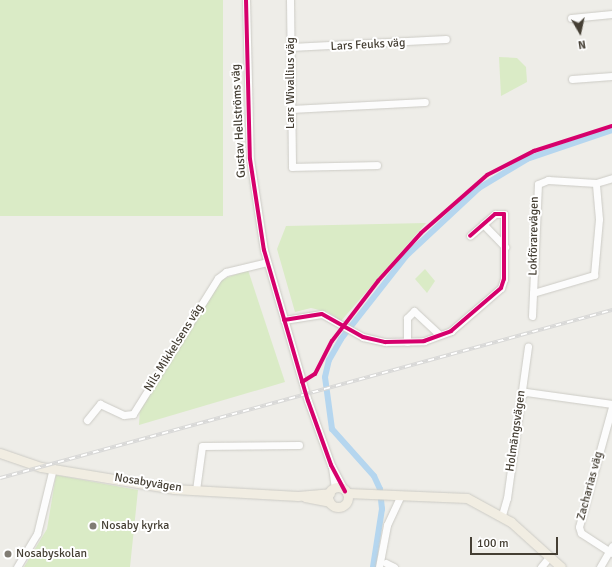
<!DOCTYPE html>
<meta charset="utf-8">
<style>
body{margin:0}
#map{position:relative;width:612px;height:567px;overflow:hidden;background:#eeede8;font-family:Signika,sans-serif}
div>[style]{position:absolute}
[style*='--x']{left:calc(var(--x)*1px);top:calc(var(--y)*1px);width:calc(var(--w)*1px);rotate:calc(var(--a)*1deg)}
.green>*{inset:0;background:#daebc6;transform-origin:0 0}
.canal>*{height:6px;margin:-3px;padding:0 3px;transform-origin:3px;border-radius:3px;background:#b5d6ef}
.roads{filter:drop-shadow(0 0 1px #cccbc5) drop-shadow(0 0 1px #cccbc5)}
.minor>*{height:7px;margin:-3.5px;padding:0 3.5px;transform-origin:3.5px;border-radius:3.5px;background:#fcfcfc}
.major>*{height:9px;margin:-4.5px;padding:0 4.5px;transform-origin:4.5px;border-radius:4.5px;background:#f1ede2}
.major>.ring{margin:-4.5px;padding:0;box-sizing:content-box;background:none;border:9px solid #f1ede2;border-radius:50%}
.rail>*{height:3.5px;margin-top:-1.75px;transform-origin:0;background:repeating-linear-gradient(90deg,#fff 0 6px,#d8d8d7 0 12px);box-sizing:border-box;border-block:1px solid #d8d8d7}
.cycleway>*{height:4px;margin:-2px;padding:0 2px;transform-origin:2px;border-radius:2px;background:#d6006c}
.dots>*{width:11px;height:11px;translate:-50% -50%;box-sizing:border-box;border:2px solid #fff;border-radius:50%}
span{translate:-50% -50%;white-space:nowrap;text-align:center;line-height:1.15;-webkit-text-stroke:4px #fff;paint-order:stroke}
.street-label{font-size:12px;color:#453f34}
.poi-label{font-size:12px;color:#453f34}
.left{translate:0 -50%;text-align:left}
.north{position:absolute;left:560px;top:12px;width:40px;height:40px;-webkit-text-stroke:3px #fff;paint-order:stroke;rotate:171deg;font-size:11px;font-weight:700;line-height:16px;text-align:center;color:#453f34}
.north::after{content:'';display:block;margin:auto;width:14px;height:18px;background:#453f34;clip-path:polygon(50% 0,100% 100%,50% 72%,0 100%)}
.scale{position:absolute;left:470px;top:537px;width:88px;height:18px;box-sizing:border-box;border:2px solid #453f34;border-top:0;padding-left:5px;font-size:12px;line-height:14px;white-space:nowrap;color:#453f34;-webkit-text-stroke:3px #fff;paint-order:stroke}
</style>
<div id="map">
<div class="green">
<i style="left:0;top:0;width:223px;height:216px"></i>
<i style="clip-path:polygon(499px 57px,517px 58px,526px 67px,527px 82px,501px 96px)"></i>
<i style="clip-path:polygon(426px 223px,341px 321px,328px 312px,311px 308px,295px 312px,277px 249px,286px 226px)"></i>
<i style="clip-path:polygon(425px 269px,435px 281px,427px 293px,415px 279px)"></i>
<i style="clip-path:polygon(248px 270px,285px 382px,139px 425px,140px 408px,220px 280px)"></i>
<i style="clip-path:polygon(56px 475px,138px 490px,130px 567px,24px 567px,47px 529px)"></i>
</div>
<div class="canal">
<i style="--x:373;--y:567;--w:59;--a:-81.2"></i>
<i style="--x:382;--y:509;--w:20;--a:-96"></i>
<i style="--x:380;--y:489;--w:14;--a:-115"></i>
<i style="--x:374;--y:476;--w:63;--a:-131.8"></i>
<i style="--x:332;--y:429;--w:52;--a:-97.7"></i>
<i style="--x:325;--y:377;--w:17;--a:-77"></i>
<i style="--x:329;--y:360;--w:24;--a:-60"></i>
<i style="--x:341;--y:339;--w:105;--a:-51.9"></i>
<i style="--x:406;--y:256;--w:100;--a:-43"></i>
<i style="--x:479;--y:188;--w:56;--a:-31.1"></i>
<i style="--x:527;--y:159;--w:90;--a:-18.8"></i>
</div>
<div class="roads">
<div class="minor">
<i style="--x:246;--y:0;--w:159;--a:88.6"></i>
<i style="--x:250;--y:159;--w:92;--a:81.3"></i>
<i style="--x:264;--y:250;--w:157;--a:73.8"></i>
<i style="--x:308;--y:401;--w:68;--a:70.2"></i>
<i style="--x:331;--y:465;--w:30;--a:62"></i>
<i style="--x:290;--y:0;--w:167;--a:89.3"></i>
<i style="--x:292;--y:167;--w:85;--a:-1.3"></i>
<i style="--x:571;--y:18;--w:41;--a:-5.6"></i>
<i style="--x:291;--y:47;--w:155;--a:-3"></i>
<i style="--x:572;--y:79;--w:40;--a:-4.3"></i>
<i style="--x:291;--y:109;--w:134;--a:-3"></i>
<i style="--x:483;--y:224;--w:32;--a:46"></i>
<i style="--x:533;--y:293;--w:64;--a:-16.4"></i>
<i style="--x:594;--y:275;--w:56;--a:-84.9"></i>
<i style="--x:599;--y:219;--w:36;--a:-95"></i>
<i style="--x:532;--y:316;--w:132;--a:-87.4"></i>
<i style="--x:538;--y:184;--w:11;--a:-22"></i>
<i style="--x:548;--y:180;--w:48;--a:3.6"></i>
<i style="--x:596;--y:183;--w:17;--a:-17"></i>
<i style="--x:284;--y:320;--w:38;--a:-9"></i>
<i style="--x:322;--y:314;--w:47;--a:29.3"></i>
<i style="--x:363;--y:337;--w:23;--a:13"></i>
<i style="--x:385;--y:342;--w:39;--a:-1"></i>
<i style="--x:424;--y:341;--w:29;--a:-20"></i>
<i style="--x:451;--y:331;--w:66;--a:-40.7"></i>
<i style="--x:501;--y:288;--w:9;--a:-72"></i>
<i style="--x:504;--y:279;--w:65;--a:-90"></i>
<i style="--x:504;--y:214;--w:9;--a:180"></i>
<i style="--x:495;--y:214;--w:33;--a:139"></i>
<i style="--x:407;--y:342;--w:24;--a:-90"></i>
<i style="--x:407;--y:318;--w:10;--a:-45"></i>
<i style="--x:414;--y:311;--w:35;--a:43"></i>
<i style="--x:522;--y:395;--w:5;--a:-37"></i>
<i style="--x:526;--y:392;--w:87;--a:7.9"></i>
<i style="--x:612;--y:407;--w:124;--a:105.4"></i>
<i style="--x:579;--y:527;--w:6;--a:72"></i>
<i style="--x:581;--y:533;--w:37;--a:33"></i>
<i style="--x:87;--y:420;--w:21;--a:-51"></i>
<i style="--x:100;--y:404;--w:26;--a:25"></i>
<i style="--x:124;--y:415;--w:9;--a:-6"></i>
<i style="--x:133;--y:414;--w:160;--a:-58"></i>
<i style="--x:218;--y:278;--w:10;--a:-37"></i>
<i style="--x:226;--y:272;--w:42;--a:-13.7"></i>
<i style="--x:332;--y:467;--w:21;--a:82"></i>
<i style="--x:196;--y:490;--w:44;--a:-82.2"></i>
<i style="--x:202;--y:446;--w:97;--a:-0.6"></i>
<i style="--x:502;--y:515;--w:18;--a:-74"></i>
<i style="--x:507;--y:498;--w:153;--a:-82.1"></i>
<i style="--x:386;--y:563;--w:9;--a:27"></i>
<i style="--x:17;--y:567;--w:39;--a:-59"></i>
<i style="--x:37;--y:534;--w:68;--a:-76.4"></i>
<i style="--x:379;--y:567;--w:43;--a:-79.2"></i>
<i style="--x:387;--y:525;--w:33;--a:-65"></i>
<i style="--x:541;--y:567;--w:13;--a:-51"></i>
<i style="--x:600;--y:567;--w:24;--a:-60"></i>
</div>
<div class="major">
<i style="--x:0;--y:453;--w:43;--a:18.9"></i>
<i style="--x:41;--y:467;--w:135;--a:9.4"></i>
<i style="--x:174;--y:489;--w:124;--a:3.2"></i>
<i style="--x:298;--y:496;--w:32;--a:-5"></i>
<i class="ring" style="left:328px;top:487px;width:11px;height:11px"></i>
<i style="--x:347;--y:493;--w:120;--a:2.4"></i>
<i style="--x:467;--y:498;--w:50;--a:28.6"></i>
<i style="--x:511;--y:522;--w:67;--a:42"></i>
<i style="--x:305;--y:497;--w:25;--a:11"></i>
</div>
</div>
<div class="rail">
<i style="--x:0;--y:478;--w:635;--a:-15.35"></i>
</div>
<div class="cycleway">
<i style="--x:246;--y:0;--w:159;--a:88.6"></i>
<i style="--x:250;--y:159;--w:92;--a:81.3"></i>
<i style="--x:264;--y:250;--w:157;--a:73.8"></i>
<i style="--x:308;--y:401;--w:68;--a:70.2"></i>
<i style="--x:331;--y:465;--w:30;--a:62"></i>
<i style="--x:284;--y:320;--w:38;--a:-9"></i>
<i style="--x:322;--y:314;--w:47;--a:29.3"></i>
<i style="--x:363;--y:337;--w:23;--a:13"></i>
<i style="--x:385;--y:342;--w:39;--a:-1"></i>
<i style="--x:424;--y:341;--w:29;--a:-20"></i>
<i style="--x:451;--y:331;--w:66;--a:-40.7"></i>
<i style="--x:501;--y:288;--w:9;--a:-72"></i>
<i style="--x:504;--y:279;--w:65;--a:-90"></i>
<i style="--x:504;--y:214;--w:9;--a:180"></i>
<i style="--x:495;--y:214;--w:33;--a:139"></i>
<i style="--x:302;--y:382;--w:15;--a:-32"></i>
<i style="--x:315;--y:374;--w:37;--a:-63"></i>
<i style="--x:332;--y:341;--w:76;--a:-52.5"></i>
<i style="--x:378;--y:281;--w:64;--a:-48.1"></i>
<i style="--x:421;--y:233;--w:88;--a:-41.3"></i>
<i style="--x:487;--y:175;--w:53;--a:-27.1"></i>
<i style="--x:534;--y:151;--w:82;--a:-17.8"></i>
</div>
<div class="dots">
<i style="left:93px;top:526px;background:#807c73"></i>
<i style="left:8px;top:554px;background:#807c73"></i>
</div>
<div class="street-label">
<span style="left:368px;top:45px;rotate:-3deg">Lars Feuks väg</span>
<span style="left:291px;top:83px;rotate:-90deg">Lars Wivallius väg</span>
<span style="left:239px;top:121px;rotate:-93deg">Gustav Hellströms väg</span>
<span style="left:534px;top:236px;rotate:-89deg">Lokförarevägen</span>
<span style="left:174px;top:348px;rotate:-58deg">Nils Mikkelsens väg</span>
<span style="left:516px;top:431px;rotate:-82deg">Holmängsvägen</span>
<span style="left:148px;top:483px;rotate:9deg">Nosabyvägen</span>
<span style="left:590px;top:486px;rotate:-75deg">Zacharias väg</span>
</div>
<div class="poi-label">
<span class="left" style="left:101px;top:526px">Nosaby kyrka</span>
<span class="left" style="left:16px;top:554px">Nosabyskolan</span>
</div>
<div class="north">N</div>
<div class="scale">100 m</div>
</div>
